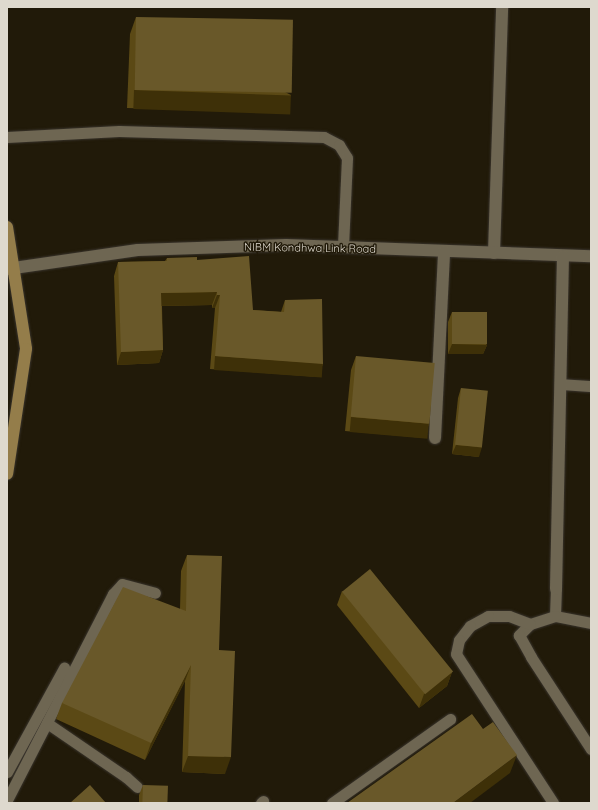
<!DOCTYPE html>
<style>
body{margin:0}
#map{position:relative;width:598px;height:810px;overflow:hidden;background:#211a09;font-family:Quicksand,sans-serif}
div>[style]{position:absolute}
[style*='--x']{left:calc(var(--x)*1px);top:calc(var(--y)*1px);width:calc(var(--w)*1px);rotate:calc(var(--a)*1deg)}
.roads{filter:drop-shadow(0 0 1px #39342d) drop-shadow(0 0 1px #39342d)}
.lane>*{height:11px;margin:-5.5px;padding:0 5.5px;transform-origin:5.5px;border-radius:5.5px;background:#6e6652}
.street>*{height:12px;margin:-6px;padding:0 6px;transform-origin:6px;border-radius:6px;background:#6e6652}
.primary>*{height:12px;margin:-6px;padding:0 6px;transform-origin:6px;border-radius:6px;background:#947d4a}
.wall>*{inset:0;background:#5b4915}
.shaded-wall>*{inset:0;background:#3e3008;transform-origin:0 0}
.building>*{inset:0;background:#695829;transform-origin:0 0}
span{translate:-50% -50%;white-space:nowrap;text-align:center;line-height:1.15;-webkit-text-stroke:3px #211a09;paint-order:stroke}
.street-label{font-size:11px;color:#ded9ce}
.frame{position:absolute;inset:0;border:8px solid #ded9ce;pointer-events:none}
</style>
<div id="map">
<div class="roads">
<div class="lane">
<i style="--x:7;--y:137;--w:112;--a:-3.1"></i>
<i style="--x:119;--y:131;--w:205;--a:1.7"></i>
<i style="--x:324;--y:137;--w:17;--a:28"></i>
<i style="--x:339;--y:145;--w:15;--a:58"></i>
<i style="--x:347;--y:158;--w:89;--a:92.6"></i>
<i style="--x:560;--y:384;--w:31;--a:4"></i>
<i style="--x:555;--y:616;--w:27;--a:-88"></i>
<i style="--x:591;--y:623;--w:37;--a:-169"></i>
<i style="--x:555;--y:616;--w:26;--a:162"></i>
<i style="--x:530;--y:624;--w:16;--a:135"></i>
<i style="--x:519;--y:635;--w:25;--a:61"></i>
<i style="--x:531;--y:657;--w:110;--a:56.9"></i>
<i style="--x:530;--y:624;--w:22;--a:-159"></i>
<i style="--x:509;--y:616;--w:21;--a:180"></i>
<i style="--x:488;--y:616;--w:21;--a:151"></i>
<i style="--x:470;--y:626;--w:18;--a:128"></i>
<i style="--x:459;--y:640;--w:14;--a:102"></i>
<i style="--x:456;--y:654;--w:178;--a:56.9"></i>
<i style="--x:47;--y:723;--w:96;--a:34.4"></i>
<i style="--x:126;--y:777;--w:15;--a:42"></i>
<i style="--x:7;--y:772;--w:119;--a:-61.3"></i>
<i style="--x:7;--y:800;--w:232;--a:-62.8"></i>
<i style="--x:113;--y:594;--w:13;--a:-48"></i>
<i style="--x:122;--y:584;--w:34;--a:15"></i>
<i style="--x:261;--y:803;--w:3;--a:-45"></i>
<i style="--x:332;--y:803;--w:145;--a:-35.4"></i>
</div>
<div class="street">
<i style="--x:494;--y:253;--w:246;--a:-88.1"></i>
<i style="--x:7;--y:269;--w:132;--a:-8.3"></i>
<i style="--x:138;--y:250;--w:148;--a:-1.9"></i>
<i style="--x:286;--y:245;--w:305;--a:2.1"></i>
<i style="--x:435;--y:438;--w:187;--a:-87.2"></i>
<i style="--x:556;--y:589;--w:333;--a:-88.8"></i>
</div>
<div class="primary">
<i style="--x:7;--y:227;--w:123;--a:81.1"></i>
<i style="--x:26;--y:349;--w:126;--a:98.6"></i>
</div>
</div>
<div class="wall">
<i style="clip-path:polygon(136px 17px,291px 95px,284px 113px,127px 108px,130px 34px)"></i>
<i style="clip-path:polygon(167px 258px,197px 260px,253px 310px,281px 312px,285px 300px,323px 364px,318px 377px,210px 369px,215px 308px,212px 308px,212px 305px,162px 306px,163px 350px,159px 363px,117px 365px,114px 276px,118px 262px,165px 261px)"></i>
<i style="clip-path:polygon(452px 312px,487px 345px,483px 354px,448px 354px,448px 322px)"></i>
<i style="clip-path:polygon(356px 356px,429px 424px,424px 438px,345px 431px,351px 370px)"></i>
<i style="clip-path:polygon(461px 388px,479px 457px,452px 454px,458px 398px)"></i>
<i style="clip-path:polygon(187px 555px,219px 650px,225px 774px,182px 772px,185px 681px,145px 760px,56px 719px,62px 703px,180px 609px,181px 571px)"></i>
<i style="clip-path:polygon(342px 591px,452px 672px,447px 686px,419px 708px,337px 605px)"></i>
<i style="clip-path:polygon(143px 785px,167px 803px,139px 803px,139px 795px)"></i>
</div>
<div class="shaded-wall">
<i style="left:134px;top:90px;width:157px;height:19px;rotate:2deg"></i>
<i style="clip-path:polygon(217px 292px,212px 305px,157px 306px,161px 293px)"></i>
<i style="clip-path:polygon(217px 295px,220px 295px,215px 308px,212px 308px)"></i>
<i style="clip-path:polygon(452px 344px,487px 345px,483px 354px,448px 354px)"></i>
<i style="clip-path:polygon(163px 350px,159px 363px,117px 365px,121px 352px)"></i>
<i style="left:215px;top:356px;width:108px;height:14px;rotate:4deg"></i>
<i style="left:351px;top:417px;width:78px;height:15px;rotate:5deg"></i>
<i style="clip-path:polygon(456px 445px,482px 447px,479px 457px,452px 454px)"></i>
<i style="clip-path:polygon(191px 665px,185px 681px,145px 760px,151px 743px)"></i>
<i style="clip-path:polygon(452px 672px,447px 686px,419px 708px,424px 694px)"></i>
<i style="clip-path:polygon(517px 755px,510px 773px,470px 803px,453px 803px)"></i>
<i style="clip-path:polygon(188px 756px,231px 757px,225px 774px,182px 772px)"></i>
</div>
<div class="building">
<i style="left:136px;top:17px;width:157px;height:73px;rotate:1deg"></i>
<i style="clip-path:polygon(249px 256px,253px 310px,284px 312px,285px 300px,322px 299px,323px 364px,215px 356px,220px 295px,217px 295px,217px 292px,161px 293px,163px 350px,121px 352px,118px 262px,167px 261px,167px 258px,197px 257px,197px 260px)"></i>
<i style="left:452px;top:312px;width:35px;height:32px"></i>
<i style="left:356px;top:356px;width:79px;height:61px;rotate:5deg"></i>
<i style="left:461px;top:388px;width:27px;height:57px;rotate:6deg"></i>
<i style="clip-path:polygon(187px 555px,222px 556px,219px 650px,235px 651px,231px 757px,188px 756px,191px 665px,151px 743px,62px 703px,123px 587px,186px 611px)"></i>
<i style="left:370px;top:569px;width:132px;height:36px;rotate:51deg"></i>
<i style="clip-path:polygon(472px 714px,483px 729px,493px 722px,517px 755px,453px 803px,347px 803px)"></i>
<i style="clip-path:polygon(90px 785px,106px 803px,70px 803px)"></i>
<i style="left:143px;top:785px;width:25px;height:18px;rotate:2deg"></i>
</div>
<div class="street-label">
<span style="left:310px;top:248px;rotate:1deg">NIBM Kondhwa Link Road</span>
</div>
<div class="frame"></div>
</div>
